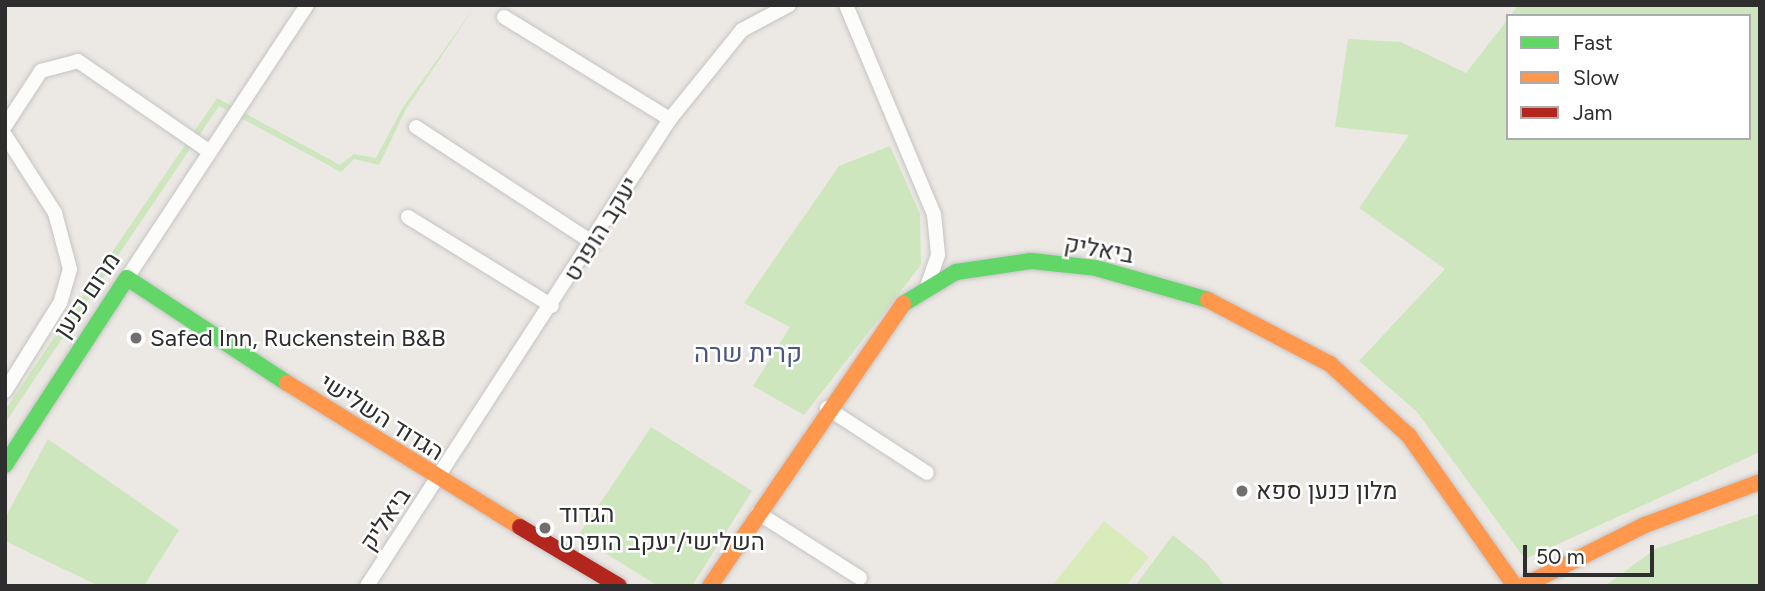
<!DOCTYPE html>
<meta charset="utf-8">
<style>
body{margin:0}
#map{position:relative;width:1765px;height:591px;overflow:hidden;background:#ece8e4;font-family:Figtree,Heebo,sans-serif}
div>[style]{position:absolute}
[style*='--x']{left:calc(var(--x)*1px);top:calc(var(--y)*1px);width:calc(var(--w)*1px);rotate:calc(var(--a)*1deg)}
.green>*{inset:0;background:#cee6be}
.pitch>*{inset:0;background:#d9eabb}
.roads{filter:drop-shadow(0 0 2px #c5c4c5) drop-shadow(0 0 2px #c5c4c5)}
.street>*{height:14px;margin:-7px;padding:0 7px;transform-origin:7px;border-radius:7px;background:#fcfcfb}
.fast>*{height:16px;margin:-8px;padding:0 8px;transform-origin:8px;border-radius:8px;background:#63d668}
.slow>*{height:16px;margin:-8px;padding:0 8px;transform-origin:8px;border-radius:8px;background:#ff974d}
.jam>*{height:16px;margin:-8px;padding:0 8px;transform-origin:8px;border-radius:8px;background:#b3261e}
.dots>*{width:19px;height:19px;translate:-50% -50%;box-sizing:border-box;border:4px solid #fff;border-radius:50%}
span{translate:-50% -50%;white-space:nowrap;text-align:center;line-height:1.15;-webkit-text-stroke:5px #fff;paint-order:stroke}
.street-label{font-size:24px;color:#2e2e2e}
.poi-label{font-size:24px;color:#2e2e2e}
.left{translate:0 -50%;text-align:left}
.neighbourhood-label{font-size:26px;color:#4d5680}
.frame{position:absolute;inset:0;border:7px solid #2e2e2e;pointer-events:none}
.legend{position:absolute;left:1506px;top:14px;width:245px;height:126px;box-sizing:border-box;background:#fff;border:2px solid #ababab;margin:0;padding:9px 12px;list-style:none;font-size:21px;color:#2e2e2e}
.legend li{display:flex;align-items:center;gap:14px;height:35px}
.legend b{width:35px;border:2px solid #ababab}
.scale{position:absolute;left:1523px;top:545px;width:131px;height:32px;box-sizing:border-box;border:4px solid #2e2e2e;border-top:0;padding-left:9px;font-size:21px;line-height:24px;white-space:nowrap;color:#2e2e2e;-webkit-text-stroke:5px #fff;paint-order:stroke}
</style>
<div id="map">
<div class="green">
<i style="clip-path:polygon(476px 5px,406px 109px,379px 165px,354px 159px,341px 172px,219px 106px,5px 423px,5px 410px,217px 98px,340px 165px,354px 154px,376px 158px,402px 109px)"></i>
<i style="clip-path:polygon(1518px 5px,1760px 5px,1760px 452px,1525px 559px,1417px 412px,1359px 361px,1445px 269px,1359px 208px,1409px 135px,1335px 127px,1348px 39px,1401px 42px,1466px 73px,1508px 19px,1508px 138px,1749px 138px,1749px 16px,1510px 16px)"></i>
<i style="clip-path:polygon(890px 146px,920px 214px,921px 265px,804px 415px,753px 386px,790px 327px,744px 303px,839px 166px)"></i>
<i style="clip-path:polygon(651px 427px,752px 491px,692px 586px,658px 586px,578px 536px)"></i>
<i style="clip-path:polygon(48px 439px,179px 530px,144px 586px,99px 586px,5px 541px,5px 518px)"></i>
<i style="clip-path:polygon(1760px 513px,1760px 586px,1605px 586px,1655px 549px)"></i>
<i style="clip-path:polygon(1173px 535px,1206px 562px,1225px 586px,1135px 586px)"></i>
</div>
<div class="pitch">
<i style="clip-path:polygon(1104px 521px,1149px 557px,1126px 586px,1052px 586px)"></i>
</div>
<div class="roads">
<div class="street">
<i style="--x:846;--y:5;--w:227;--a:67.2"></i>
<i style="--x:934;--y:214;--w:41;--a:84.4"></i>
<i style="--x:938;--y:255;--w:31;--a:109"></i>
<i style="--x:504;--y:17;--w:195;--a:31.6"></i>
<i style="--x:5;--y:126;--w:66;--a:-56.8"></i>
<i style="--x:41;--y:71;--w:38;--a:-15"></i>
<i style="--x:78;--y:61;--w:160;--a:34.6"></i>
<i style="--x:416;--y:127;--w:212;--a:33.2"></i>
<i style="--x:5;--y:135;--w:93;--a:57.3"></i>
<i style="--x:55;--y:213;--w:58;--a:75"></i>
<i style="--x:70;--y:269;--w:35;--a:106"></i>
<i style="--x:60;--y:303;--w:104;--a:122"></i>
<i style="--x:408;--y:217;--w:169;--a:31.7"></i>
<i style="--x:127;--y:278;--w:327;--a:-56.6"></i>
<i style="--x:827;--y:408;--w:119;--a:33"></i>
<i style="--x:758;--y:513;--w:121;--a:32.5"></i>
<i style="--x:367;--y:586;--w:557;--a:-57.02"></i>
<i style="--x:670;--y:119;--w:114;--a:-51"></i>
<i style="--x:742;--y:30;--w:53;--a:-28"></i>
</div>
<div class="fast">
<i style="--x:903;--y:304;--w:62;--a:-31.1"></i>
<i style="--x:956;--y:272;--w:76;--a:-8.3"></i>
<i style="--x:1031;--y:261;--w:65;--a:6.1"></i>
<i style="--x:1096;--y:268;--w:116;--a:15.9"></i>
<i style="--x:5;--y:465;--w:223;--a:-56.9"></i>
<i style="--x:127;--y:278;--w:191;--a:33.3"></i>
</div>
<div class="slow">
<i style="--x:1208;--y:300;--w:138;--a:27.7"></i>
<i style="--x:1330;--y:364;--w:107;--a:42.3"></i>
<i style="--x:1409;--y:436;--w:184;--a:54.8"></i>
<i style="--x:287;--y:383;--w:274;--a:31.7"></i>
<i style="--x:710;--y:586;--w:342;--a:-55.6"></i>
<i style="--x:1523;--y:586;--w:136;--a:-26.6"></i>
<i style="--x:1645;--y:525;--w:123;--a:-20.5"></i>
</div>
<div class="jam">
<i style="--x:520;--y:527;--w:115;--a:30.8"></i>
</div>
</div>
<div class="dots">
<i style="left:136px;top:338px;background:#706f6e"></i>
<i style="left:1242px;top:491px;background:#706f6e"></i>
<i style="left:545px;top:528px;background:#706f6e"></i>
</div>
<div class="street-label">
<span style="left:601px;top:229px;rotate:-58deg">יעקב הופרט</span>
<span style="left:1099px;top:249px;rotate:10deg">ביאליק</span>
<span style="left:87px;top:295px;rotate:-56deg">מרום כנען</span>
<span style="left:382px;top:417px;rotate:32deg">הגדוד השלישי</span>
<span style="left:385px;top:519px;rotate:-56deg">ביאליק</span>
</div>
<div class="poi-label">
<span class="left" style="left:150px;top:338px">Safed Inn, Ruckenstein B&amp;B</span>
<span class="left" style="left:1256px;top:491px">מלון כנען ספא</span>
<span class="left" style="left:559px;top:528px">הגדוד<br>השלישי/יעקב הופרט</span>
</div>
<div class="neighbourhood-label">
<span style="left:748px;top:354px">קרית שרה</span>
</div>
<div class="frame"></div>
<ul class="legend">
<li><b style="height:9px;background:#63d668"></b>Fast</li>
<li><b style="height:9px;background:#ff974d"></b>Slow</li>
<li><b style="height:9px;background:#b3261e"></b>Jam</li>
</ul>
<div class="scale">50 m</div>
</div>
